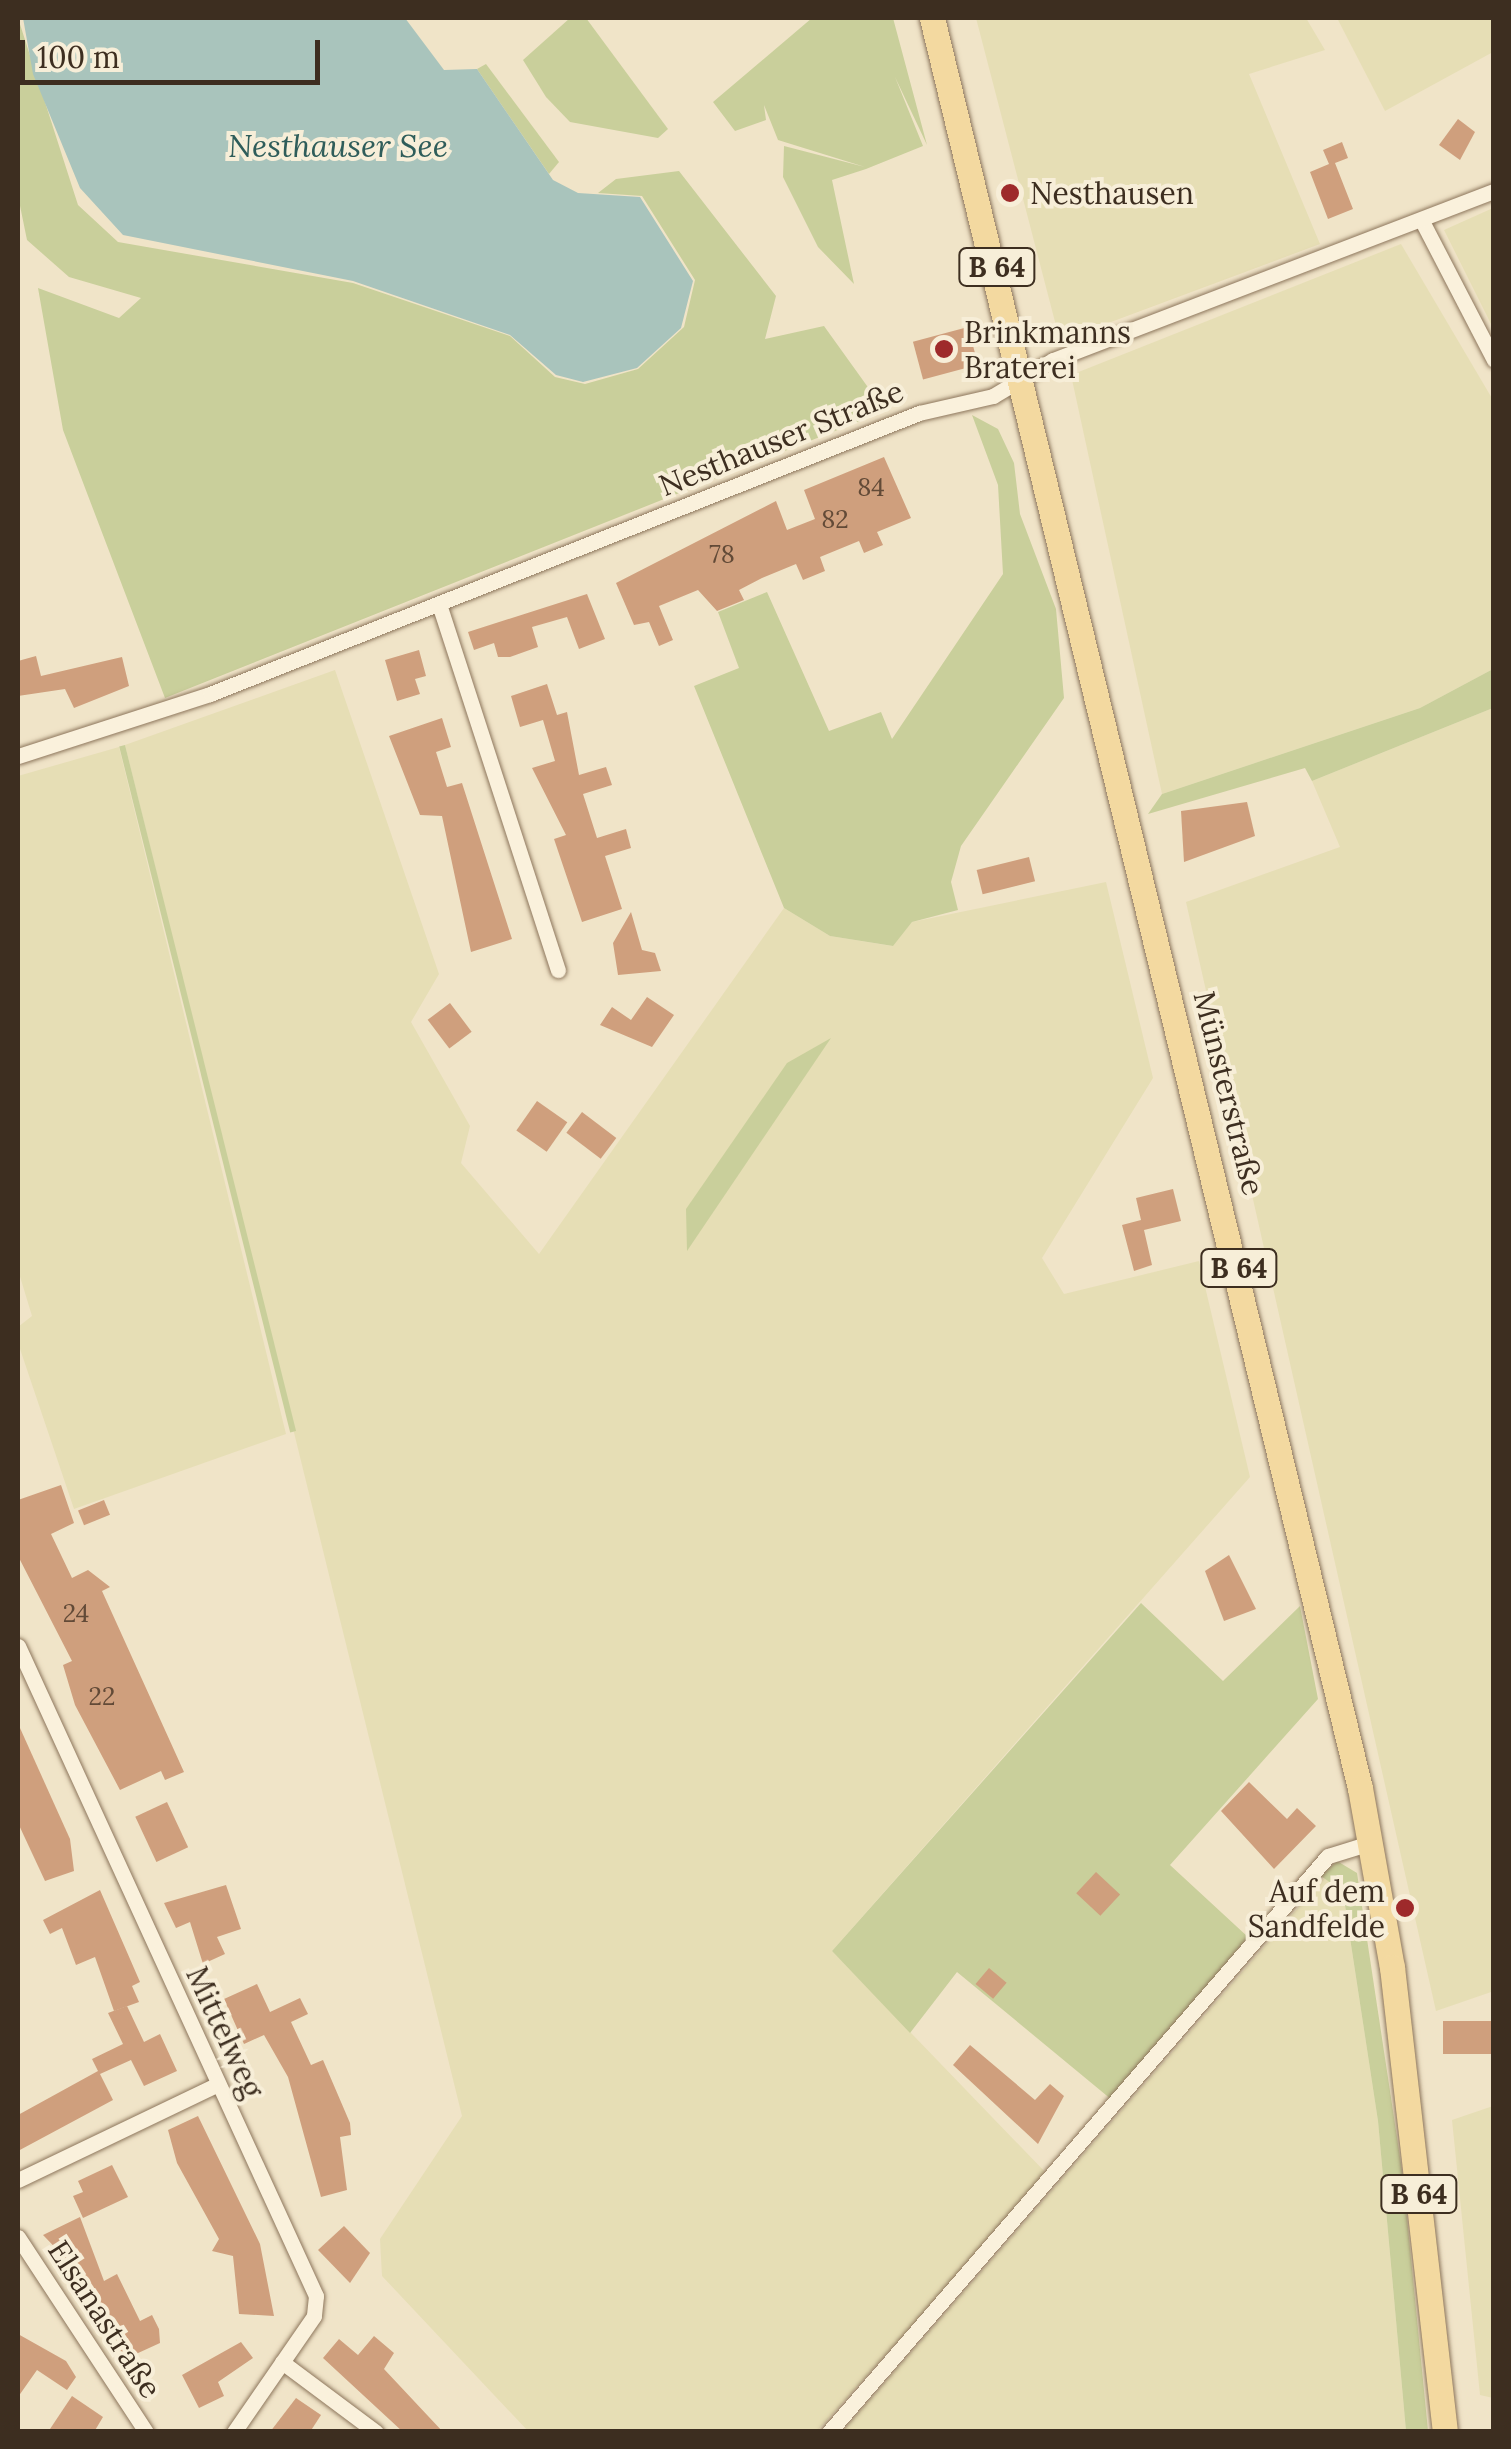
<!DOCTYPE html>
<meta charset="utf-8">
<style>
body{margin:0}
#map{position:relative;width:1511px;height:2449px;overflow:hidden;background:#f0e4c8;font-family:Lora,serif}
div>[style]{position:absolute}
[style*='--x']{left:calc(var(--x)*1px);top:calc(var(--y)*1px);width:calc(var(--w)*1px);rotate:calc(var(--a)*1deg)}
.farmland>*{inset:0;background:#e6deb5}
.green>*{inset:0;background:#c9cf9b;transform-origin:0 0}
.water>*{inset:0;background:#a9c4bc}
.building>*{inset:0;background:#cf9f7d;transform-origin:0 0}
.roads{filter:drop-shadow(0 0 2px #8d765c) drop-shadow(0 0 2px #8d765c)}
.minor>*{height:15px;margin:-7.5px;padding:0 7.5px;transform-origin:7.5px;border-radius:7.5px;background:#faf1dc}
.primary>*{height:25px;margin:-12.5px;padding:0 12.5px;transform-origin:12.5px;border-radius:12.5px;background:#f3d9a0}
.dots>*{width:28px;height:28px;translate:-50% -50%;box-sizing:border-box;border:5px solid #f7eed8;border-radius:50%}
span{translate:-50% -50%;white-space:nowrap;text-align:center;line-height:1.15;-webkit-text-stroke:8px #f7eed8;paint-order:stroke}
.number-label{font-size:25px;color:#624a37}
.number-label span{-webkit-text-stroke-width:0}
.shield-label span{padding:2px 8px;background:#f7eed8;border:2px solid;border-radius:8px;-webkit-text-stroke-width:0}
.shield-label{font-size:28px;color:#3d2e20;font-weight:700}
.poi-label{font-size:30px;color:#3d2e20}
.left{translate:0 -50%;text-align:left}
.right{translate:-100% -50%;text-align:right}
.street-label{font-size:30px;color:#3d2e20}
.water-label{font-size:32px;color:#2f5d5a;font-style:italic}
.frame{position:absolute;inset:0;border:20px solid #3d2e20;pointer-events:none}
.scale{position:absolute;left:20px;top:40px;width:300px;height:45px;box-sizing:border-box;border:5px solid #3d2e20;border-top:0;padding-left:12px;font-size:30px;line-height:35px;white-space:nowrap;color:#3d2e20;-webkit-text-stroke:8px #f7eed8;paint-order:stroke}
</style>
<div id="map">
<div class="farmland">
<i style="clip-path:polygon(976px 18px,1306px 18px,1325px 50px,1249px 74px,1320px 244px,1060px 341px)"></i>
<i style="clip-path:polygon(1337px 18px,1493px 18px,1493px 52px,1385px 111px)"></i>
<i style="clip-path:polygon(1493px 208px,1493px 328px,1444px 230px)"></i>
<i style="clip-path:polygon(1401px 244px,1493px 400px,1493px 669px,1420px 708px,1162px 794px,1071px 375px)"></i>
<i style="clip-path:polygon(335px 670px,439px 974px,411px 1022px,470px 1126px,461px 1163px,539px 1254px,784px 908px,830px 936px,892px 946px,912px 922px,1106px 882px,1153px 1078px,1042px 1258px,1064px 1294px,1199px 1261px,1250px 1477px,832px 1951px,1048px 2175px,817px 2431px,528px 2431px,382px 2276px,380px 2239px,462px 2116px,125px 745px)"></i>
<i style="clip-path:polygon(1493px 708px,1494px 1991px,1436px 2011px,1186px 902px,1340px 847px,1312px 781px)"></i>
<i style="clip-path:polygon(119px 747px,286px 1434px,74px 1509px,18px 1343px,18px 1327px,32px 1316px,18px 1270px,18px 776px)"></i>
<i style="clip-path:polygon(1324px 1878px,1343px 1892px,1378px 2121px,1406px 2431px,842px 2432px)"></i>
<i style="clip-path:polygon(1493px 2106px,1494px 2106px,1493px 2398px,1480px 2395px,1452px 2120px)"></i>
</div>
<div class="green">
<i style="clip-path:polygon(18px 18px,78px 205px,118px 242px,353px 283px,510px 336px,555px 377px,585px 384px,638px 369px,684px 327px,695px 280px,642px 196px,598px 193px,616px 179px,679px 171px,776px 296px,765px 339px,824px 326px,885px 411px,165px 698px,63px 430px,38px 288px,119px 318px,141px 298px,69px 277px,27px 240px,18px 196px)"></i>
<i style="clip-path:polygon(570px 18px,586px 18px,668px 129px,658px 138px,570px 122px,546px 97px,523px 60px)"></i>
<i style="clip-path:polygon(812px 18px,893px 18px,927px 145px,895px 77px,923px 146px,866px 169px,832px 180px,854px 284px,818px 247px,783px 177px,784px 146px,865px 167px,778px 140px,764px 105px,766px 120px,735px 131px,713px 102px)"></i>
<i style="clip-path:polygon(486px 64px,559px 162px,549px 174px,477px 69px)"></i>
<i style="clip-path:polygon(972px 415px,998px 429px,1014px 463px,1020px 514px,1056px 609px,1064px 698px,961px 846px,951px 882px,958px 910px,912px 922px,893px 946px,830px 936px,784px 908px,694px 686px,739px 668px,718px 612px,767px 592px,829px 731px,881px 712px,892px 739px,1003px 574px,998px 485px)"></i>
<i style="clip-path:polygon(1493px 669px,1493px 708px,1312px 781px,1305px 768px,1148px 814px,1162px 794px,1420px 708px)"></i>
<i style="left:125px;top:745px;width:707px;height:6px;rotate:76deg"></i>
<i style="clip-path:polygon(831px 1038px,687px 1251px,686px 1209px,787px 1063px)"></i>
<i style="clip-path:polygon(1141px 1603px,1223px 1681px,1300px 1606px,1318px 1699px,1170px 1865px,1248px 1937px,1112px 2100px,957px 1972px,910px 2033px,832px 1951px)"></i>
<i style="clip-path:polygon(1337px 1861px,1357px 1873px,1403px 2177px,1428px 2431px,1406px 2431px,1378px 2121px,1343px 1892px,1321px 1876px)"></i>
</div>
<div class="water">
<i style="clip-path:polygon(23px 18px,405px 18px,444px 70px,477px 69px,553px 180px,578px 193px,640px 197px,693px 281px,681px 328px,637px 368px,583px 382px,556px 375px,510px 335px,353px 281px,123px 235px,80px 188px,33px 74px)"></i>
</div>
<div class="building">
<i style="clip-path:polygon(1458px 119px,1475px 132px,1460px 160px,1439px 145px)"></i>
<i style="clip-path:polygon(1342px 142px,1348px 158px,1335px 163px,1353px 209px,1328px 219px,1310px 172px,1329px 164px,1323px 150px)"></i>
<i style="left:968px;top:327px;width:39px;height:57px;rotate:75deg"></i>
<i style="clip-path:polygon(884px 457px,911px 518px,877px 532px,883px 545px,864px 553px,859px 541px,820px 557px,825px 571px,803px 580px,796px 564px,762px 578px,739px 590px,744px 600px,717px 611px,698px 590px,659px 606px,673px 640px,659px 646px,649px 622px,634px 625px,616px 583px,776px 501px,787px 530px,815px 519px,804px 490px)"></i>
<i style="clip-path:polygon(587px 594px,605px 639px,579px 649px,567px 617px,532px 627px,538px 647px,510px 657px,498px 657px,494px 643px,474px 650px,468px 632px)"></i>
<i style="clip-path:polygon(419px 650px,426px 676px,415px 679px,420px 694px,397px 701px,385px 660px)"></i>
<i style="clip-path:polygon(36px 656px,41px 676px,122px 657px,129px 686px,74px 708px,65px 689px,18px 696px,18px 661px)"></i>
<i style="clip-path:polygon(547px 684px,557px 715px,567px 712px,579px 775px,606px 767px,612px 785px,583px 794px,597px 838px,626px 829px,631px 848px,605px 856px,622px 909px,582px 922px,554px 839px,566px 835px,532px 768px,555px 761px,543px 720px,520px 727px,511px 696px)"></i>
<i style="clip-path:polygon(442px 718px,451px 747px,436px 752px,447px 787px,462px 783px,512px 939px,471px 952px,442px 816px,420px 815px,389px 736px)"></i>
<i style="clip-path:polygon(1247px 802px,1255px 836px,1184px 862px,1181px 811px)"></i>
<i style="left:1029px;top:857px;width:25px;height:54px;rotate:76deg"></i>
<i style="clip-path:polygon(631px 912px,642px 950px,655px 953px,661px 971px,618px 975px,613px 943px)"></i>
<i style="clip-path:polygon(647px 997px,674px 1015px,652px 1047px,600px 1025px,612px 1007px,631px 1020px)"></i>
<i style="left:450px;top:1003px;width:36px;height:28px;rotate:53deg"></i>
<i style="left:537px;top:1101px;width:37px;height:36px;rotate:35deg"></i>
<i style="left:582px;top:1112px;width:43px;height:26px;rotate:37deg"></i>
<i style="clip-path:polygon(1173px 1189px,1181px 1221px,1144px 1230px,1152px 1265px,1134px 1271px,1122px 1225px,1141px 1220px,1136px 1198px)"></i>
<i style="clip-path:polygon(61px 1485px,74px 1523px,51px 1534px,72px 1578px,88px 1570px,110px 1587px,102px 1591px,184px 1772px,165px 1780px,161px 1771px,120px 1790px,75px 1705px,63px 1665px,72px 1661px,18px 1556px,18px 1500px)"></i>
<i style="left:104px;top:1500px;width:16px;height:28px;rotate:68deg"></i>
<i style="clip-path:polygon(1229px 1555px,1256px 1609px,1224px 1621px,1205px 1571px)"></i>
<i style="clip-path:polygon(20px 1728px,70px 1839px,74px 1871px,45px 1881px,18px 1823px)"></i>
<i style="clip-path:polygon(1249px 1782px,1287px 1819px,1297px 1808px,1316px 1826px,1274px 1869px,1221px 1811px)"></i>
<i style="left:167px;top:1802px;width:50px;height:35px;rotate:65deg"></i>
<i style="left:1096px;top:1872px;width:33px;height:29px;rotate:43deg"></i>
<i style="clip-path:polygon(226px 1885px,241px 1929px,217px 1937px,225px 1954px,203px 1964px,190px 1922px,176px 1928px,164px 1903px)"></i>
<i style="clip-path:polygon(100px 1890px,140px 1982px,132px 1986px,139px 2002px,114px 2011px,95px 1957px,76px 1965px,62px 1928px,50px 1934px,43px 1920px)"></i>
<i style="left:989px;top:1968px;width:23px;height:21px;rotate:40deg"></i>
<i style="clip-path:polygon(257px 1984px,270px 2012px,300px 1998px,308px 2014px,291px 2022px,311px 2065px,323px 2060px,350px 2123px,351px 2135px,340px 2137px,347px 2190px,321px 2197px,288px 2077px,264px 2035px,244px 2044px,224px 1999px)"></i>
<i style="clip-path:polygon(127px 2006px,144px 2042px,160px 2034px,177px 2071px,144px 2086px,131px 2060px,100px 2074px,113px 2100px,18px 2151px,18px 2115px,98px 2071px,92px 2059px,123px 2044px,108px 2013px)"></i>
<i style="left:1494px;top:2021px;width:33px;height:51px;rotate:90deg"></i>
<i style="clip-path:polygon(970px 2045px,1035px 2100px,1050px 2084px,1064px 2096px,1038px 2144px,953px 2065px)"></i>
<i style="clip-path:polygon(198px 2116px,260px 2244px,274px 2316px,239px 2314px,233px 2256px,212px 2251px,219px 2239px,177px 2163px,168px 2130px)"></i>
<i style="clip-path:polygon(112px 2165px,128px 2197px,83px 2218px,73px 2196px,83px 2192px,78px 2181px)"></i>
<i style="clip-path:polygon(80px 2217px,104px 2281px,117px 2274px,140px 2321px,152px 2315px,159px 2329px,160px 2343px,125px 2359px,74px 2267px,43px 2235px)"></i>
<i style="clip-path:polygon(344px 2226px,370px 2253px,350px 2283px,318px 2250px)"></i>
<i style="clip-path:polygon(18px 2334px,66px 2361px,76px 2377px,67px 2390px,37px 2370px,18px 2397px)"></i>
<i style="clip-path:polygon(374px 2336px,394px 2353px,384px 2369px,443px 2432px,403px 2432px,323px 2358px,339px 2339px,358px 2355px)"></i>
<i style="clip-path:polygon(241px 2342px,253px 2358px,218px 2382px,224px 2396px,199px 2408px,182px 2375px)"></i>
<i style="clip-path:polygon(72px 2396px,103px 2417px,94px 2432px,48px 2432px)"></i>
<i style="clip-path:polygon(296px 2398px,321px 2415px,310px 2432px,270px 2432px)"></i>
</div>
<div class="roads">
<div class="minor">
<i style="--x:1423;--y:223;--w:154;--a:62.6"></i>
<i style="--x:439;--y:604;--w:385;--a:72"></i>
<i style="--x:18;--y:756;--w:202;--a:-17.9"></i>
<i style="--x:210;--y:694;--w:763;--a:-21.62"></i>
<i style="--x:919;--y:413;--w:76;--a:-12.9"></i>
<i style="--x:993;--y:396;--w:70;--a:-31"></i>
<i style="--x:1053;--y:360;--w:472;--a:-21"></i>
<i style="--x:18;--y:1646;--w:715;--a:65.37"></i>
<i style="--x:316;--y:2296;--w:20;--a:96"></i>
<i style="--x:314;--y:2316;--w:141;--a:124.6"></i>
<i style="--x:18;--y:2180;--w:222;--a:-25.6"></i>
<i style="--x:18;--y:2237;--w:233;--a:56.7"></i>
<i style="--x:282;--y:2362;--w:117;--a:36.7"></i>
<i style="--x:829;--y:2432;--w:762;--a:-49.1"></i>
<i style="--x:1328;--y:1856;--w:44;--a:-17.2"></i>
</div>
<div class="primary">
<i style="--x:932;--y:18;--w:1821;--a:76.41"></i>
<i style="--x:1360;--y:1788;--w:182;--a:79.9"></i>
<i style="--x:1392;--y:1967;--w:468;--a:83.5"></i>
</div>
</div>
<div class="dots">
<i style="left:1010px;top:193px;background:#9e2a2b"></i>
<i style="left:944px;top:349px;background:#9e2a2b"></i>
<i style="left:1405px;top:1908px;background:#9e2a2b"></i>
</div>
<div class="number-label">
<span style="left:871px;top:487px">84</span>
<span style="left:835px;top:519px">82</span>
<span style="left:722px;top:554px">78</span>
<span style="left:76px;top:1613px">24</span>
<span style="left:102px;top:1696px">22</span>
</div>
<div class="shield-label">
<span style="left:997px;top:267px">B 64</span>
<span style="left:1239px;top:1268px">B 64</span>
<span style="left:1419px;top:2194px">B 64</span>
</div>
<div class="poi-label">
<span class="left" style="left:1030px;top:193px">Nesthausen</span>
<span class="left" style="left:964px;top:349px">Brinkmanns<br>Braterei</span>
<span class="right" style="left:1385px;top:1908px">Auf dem<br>Sandfelde</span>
</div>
<div class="street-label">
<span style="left:781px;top:438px;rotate:-22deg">Nesthauser Straße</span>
<span style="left:1229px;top:1093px;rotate:76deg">Münsterstraße</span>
<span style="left:225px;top:2032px;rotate:65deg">Mittelweg</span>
<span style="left:105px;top:2319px;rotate:57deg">Elsanastraße</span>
</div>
<div class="water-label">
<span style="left:338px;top:146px">Nesthauser See</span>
</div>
<div class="frame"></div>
<div class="scale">100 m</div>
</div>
